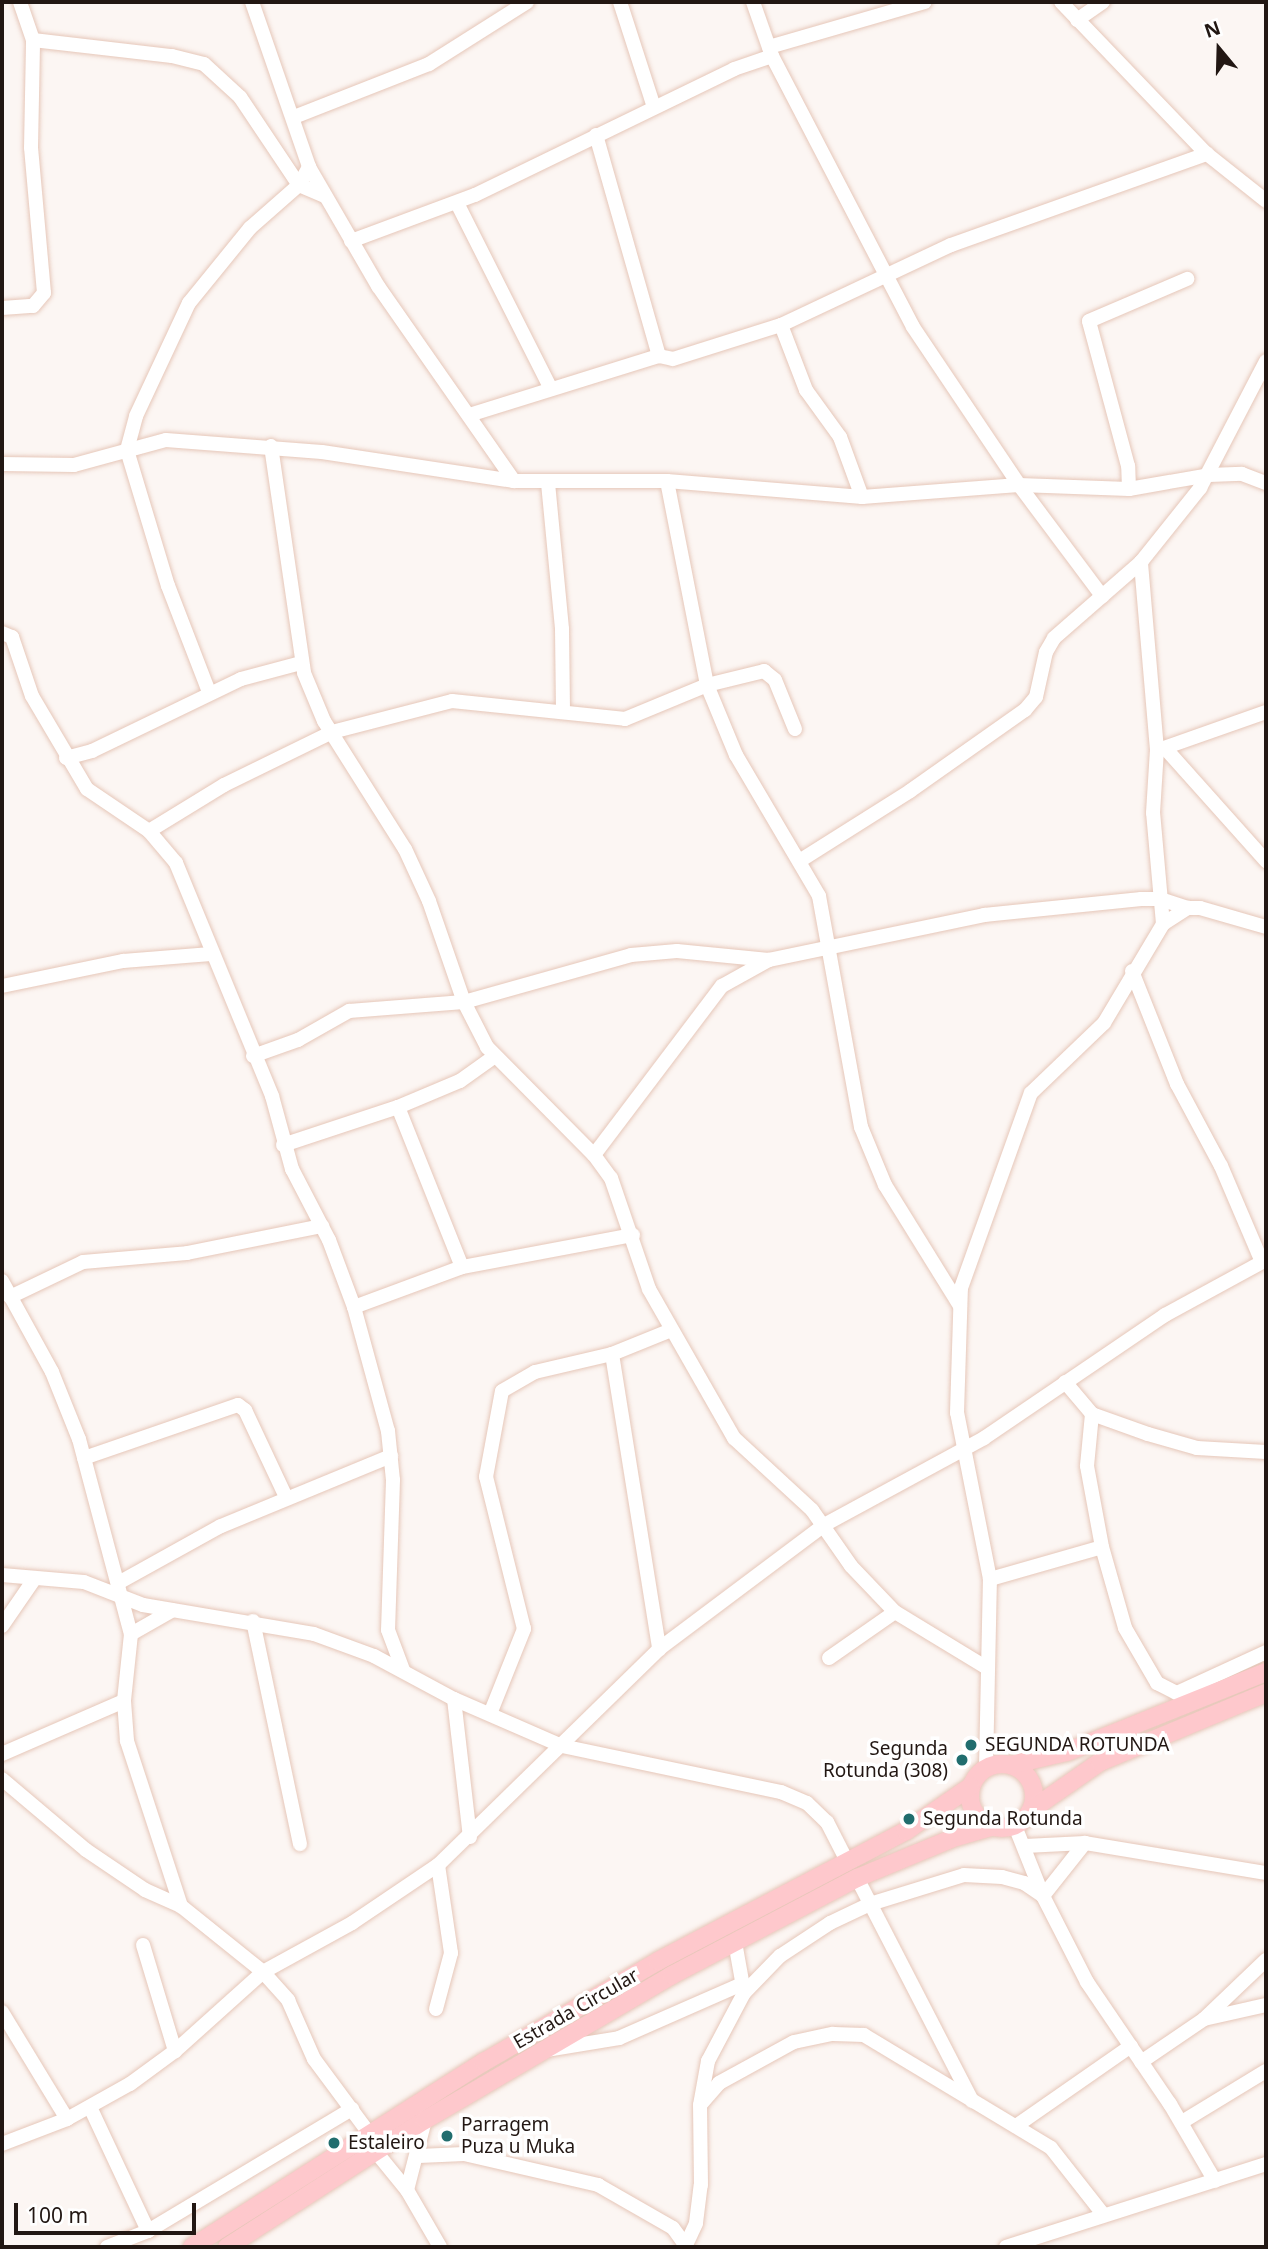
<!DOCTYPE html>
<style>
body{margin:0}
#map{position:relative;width:1268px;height:2249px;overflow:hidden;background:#fcf6f3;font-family:"Noto Sans",sans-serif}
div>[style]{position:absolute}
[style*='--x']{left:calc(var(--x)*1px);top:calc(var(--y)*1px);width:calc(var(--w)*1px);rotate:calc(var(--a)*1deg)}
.roads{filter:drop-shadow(0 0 2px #e6c7b9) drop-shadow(0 0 2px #e6c7b9)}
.minor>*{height:14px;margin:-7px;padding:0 7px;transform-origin:7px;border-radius:7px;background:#fff}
.major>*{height:18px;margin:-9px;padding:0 9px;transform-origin:9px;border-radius:9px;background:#fec8cc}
.major>.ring{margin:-9px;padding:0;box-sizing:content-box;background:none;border:18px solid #fec8cc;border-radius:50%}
.dots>*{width:19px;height:19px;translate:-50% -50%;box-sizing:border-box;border:4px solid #fff;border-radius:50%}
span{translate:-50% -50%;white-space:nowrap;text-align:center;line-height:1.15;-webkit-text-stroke:7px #fff;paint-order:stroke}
.poi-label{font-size:19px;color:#221713}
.left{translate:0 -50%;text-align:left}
.right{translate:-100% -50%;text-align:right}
.street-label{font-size:19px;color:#221713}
.frame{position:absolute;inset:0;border:4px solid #221713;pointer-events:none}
.north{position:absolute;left:1184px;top:14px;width:70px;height:70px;-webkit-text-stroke:5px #fff;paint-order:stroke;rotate:341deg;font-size:19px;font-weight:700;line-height:28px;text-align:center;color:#221713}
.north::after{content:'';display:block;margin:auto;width:24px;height:32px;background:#221713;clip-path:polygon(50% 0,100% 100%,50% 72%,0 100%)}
.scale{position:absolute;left:14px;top:2203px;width:182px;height:32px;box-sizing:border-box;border:4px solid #221713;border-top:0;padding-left:9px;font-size:21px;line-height:24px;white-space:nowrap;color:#221713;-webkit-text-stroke:5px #fff;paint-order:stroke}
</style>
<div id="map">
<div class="roads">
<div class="minor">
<i style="--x:252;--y:2;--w:175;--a:70.9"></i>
<i style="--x:309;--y:167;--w:138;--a:59.9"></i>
<i style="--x:378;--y:286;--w:238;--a:55.1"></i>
<i style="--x:620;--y:2;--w:110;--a:72.1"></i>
<i style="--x:753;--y:2;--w:57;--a:70.6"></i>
<i style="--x:772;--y:56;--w:305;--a:62.5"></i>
<i style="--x:913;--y:327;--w:190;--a:56.1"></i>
<i style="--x:1019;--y:485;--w:139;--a:53.2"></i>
<i style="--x:1061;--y:2;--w:211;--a:46.2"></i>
<i style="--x:1207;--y:154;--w:75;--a:38.5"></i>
<i style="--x:1077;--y:20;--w:32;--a:-35"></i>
<i style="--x:33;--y:40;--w:140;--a:6.6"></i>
<i style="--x:172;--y:56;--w:33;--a:14"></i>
<i style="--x:204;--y:64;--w:49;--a:42.5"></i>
<i style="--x:240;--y:97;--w:106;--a:56.2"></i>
<i style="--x:299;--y:185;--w:28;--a:23"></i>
<i style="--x:769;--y:47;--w:162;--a:-16.1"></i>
<i style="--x:294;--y:117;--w:145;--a:-21.4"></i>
<i style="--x:429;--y:64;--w:116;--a:-32.3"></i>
<i style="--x:596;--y:135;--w:230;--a:74.1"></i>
<i style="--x:659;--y:356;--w:14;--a:12"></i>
<i style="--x:673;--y:359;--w:113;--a:-17.5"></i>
<i style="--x:781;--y:325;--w:188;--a:-25.2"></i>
<i style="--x:951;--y:245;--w:272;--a:-19.6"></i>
<i style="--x:457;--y:203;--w:208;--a:63.2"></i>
<i style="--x:351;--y:241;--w:132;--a:-20.4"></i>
<i style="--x:475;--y:195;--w:288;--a:-25.9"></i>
<i style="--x:734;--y:69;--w:40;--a:-18.9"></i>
<i style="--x:2;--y:308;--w:31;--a:-4"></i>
<i style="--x:33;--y:306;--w:17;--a:-50"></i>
<i style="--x:44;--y:293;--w:146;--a:-95.1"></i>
<i style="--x:31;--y:148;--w:108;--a:-88.9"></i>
<i style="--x:33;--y:40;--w:40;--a:-108.9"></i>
<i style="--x:781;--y:325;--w:70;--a:69"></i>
<i style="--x:806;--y:390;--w:58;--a:54.1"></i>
<i style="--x:840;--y:437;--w:64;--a:69.9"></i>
<i style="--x:469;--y:415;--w:199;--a:-17.3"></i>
<i style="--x:271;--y:446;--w:229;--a:81.7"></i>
<i style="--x:304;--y:673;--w:52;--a:67.4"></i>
<i style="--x:324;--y:721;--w:151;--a:57.7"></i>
<i style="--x:405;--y:849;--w:57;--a:65.2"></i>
<i style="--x:429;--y:901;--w:107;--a:70.9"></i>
<i style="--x:464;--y:1002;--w:51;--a:62.9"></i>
<i style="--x:487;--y:1047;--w:152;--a:45.3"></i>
<i style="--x:594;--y:1155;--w:29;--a:54"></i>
<i style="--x:611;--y:1178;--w:117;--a:71.1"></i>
<i style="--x:649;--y:1289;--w:172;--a:60.3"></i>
<i style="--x:734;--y:1438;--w:106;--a:42.7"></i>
<i style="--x:812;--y:1510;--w:68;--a:55.1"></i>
<i style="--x:851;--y:1566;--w:64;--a:46.3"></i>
<i style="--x:895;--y:1612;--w:108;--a:31.3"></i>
<i style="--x:2;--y:464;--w:72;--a:0.8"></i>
<i style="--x:74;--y:465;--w:95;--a:-15.2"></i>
<i style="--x:166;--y:440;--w:156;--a:4.4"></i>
<i style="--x:322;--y:452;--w:194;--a:8.6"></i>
<i style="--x:514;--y:481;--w:153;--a:0"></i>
<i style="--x:667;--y:481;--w:196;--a:4.7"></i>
<i style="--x:862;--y:497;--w:157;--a:-4.4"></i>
<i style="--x:1019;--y:485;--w:110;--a:2.1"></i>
<i style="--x:1129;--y:489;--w:81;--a:-9.9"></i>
<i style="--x:1209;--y:475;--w:33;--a:-2"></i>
<i style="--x:1242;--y:474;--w:26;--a:21"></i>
<i style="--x:667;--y:481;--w:208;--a:78.9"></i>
<i style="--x:707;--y:685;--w:76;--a:67.5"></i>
<i style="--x:736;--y:755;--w:164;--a:59.5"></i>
<i style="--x:819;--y:896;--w:235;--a:79.7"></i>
<i style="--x:861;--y:1127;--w:63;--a:67.5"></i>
<i style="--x:885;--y:1185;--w:142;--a:58.2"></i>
<i style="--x:548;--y:483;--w:147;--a:84.5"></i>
<i style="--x:562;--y:629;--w:83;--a:89.3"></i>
<i style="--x:1129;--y:489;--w:23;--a:-92"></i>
<i style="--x:1128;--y:466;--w:150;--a:-105.1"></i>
<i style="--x:1089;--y:321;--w:107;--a:-23.2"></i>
<i style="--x:2;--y:633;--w:11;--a:22"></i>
<i style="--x:12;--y:637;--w:62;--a:71.3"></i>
<i style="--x:32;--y:696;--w:108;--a:59.4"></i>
<i style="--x:87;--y:789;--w:75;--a:34.1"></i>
<i style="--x:149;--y:831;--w:42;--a:49.8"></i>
<i style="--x:176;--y:863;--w:252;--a:67.6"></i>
<i style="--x:272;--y:1096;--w:76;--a:74.7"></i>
<i style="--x:292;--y:1169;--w:80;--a:62.5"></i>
<i style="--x:329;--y:1240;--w:72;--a:69.5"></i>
<i style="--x:354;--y:1307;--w:129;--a:74.7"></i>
<i style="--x:388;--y:1431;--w:49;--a:84.2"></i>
<i style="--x:393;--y:1480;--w:150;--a:91.9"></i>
<i style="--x:388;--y:1630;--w:43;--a:69.4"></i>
<i style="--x:209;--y:692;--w:114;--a:-111.1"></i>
<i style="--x:168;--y:586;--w:142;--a:-106.8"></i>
<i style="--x:127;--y:450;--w:35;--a:-75"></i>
<i style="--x:136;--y:416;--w:125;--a:-64.9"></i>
<i style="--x:189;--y:303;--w:97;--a:-50.9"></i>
<i style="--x:250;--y:228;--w:65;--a:-41.3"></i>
<i style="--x:299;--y:185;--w:21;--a:-61"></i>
<i style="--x:1165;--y:748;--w:152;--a:48.2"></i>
<i style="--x:1158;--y:750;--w:114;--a:-19.4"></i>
<i style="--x:66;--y:758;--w:27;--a:-15"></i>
<i style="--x:92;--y:751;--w:165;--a:-25.8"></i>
<i style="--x:241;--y:679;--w:62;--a:-14.9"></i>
<i style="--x:149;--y:831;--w:88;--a:-31.5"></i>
<i style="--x:224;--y:785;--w:120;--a:-26.1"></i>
<i style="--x:332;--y:732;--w:124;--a:-14.5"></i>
<i style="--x:452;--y:701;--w:174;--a:5.9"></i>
<i style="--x:625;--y:719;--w:89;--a:-22.5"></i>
<i style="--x:707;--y:685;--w:59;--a:-13.8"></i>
<i style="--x:764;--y:671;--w:14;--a:39"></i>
<i style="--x:775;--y:680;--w:53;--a:67.8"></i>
<i style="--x:801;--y:860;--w:129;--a:-32.3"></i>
<i style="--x:910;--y:791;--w:141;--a:-35.2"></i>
<i style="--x:1025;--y:710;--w:17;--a:-50"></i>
<i style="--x:1036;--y:697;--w:46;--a:-77.5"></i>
<i style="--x:1046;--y:652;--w:16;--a:-60"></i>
<i style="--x:1054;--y:638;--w:116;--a:-41.1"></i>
<i style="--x:1141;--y:562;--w:95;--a:-51.4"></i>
<i style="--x:1200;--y:488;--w:143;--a:-62.5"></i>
<i style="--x:1163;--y:924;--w:30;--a:-33"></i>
<i style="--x:1188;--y:908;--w:12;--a:0"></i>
<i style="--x:1200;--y:908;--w:69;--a:16.1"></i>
<i style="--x:1132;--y:971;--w:122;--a:68.3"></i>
<i style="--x:1177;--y:1084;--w:93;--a:61.8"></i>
<i style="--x:1221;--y:1166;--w:104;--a:66.9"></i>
<i style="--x:2;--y:986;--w:124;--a:-11.7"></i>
<i style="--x:123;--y:961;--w:88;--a:-4.5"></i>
<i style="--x:253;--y:1056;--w:48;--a:-19.6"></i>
<i style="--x:298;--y:1040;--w:59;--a:-29.6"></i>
<i style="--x:349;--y:1011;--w:115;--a:-4.5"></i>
<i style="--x:464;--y:1002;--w:173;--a:-15.7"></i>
<i style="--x:631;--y:955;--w:46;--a:-5"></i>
<i style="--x:677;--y:951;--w:92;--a:5.6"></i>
<i style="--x:769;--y:960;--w:220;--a:-11.8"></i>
<i style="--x:984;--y:915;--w:158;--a:-5.8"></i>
<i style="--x:1141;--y:899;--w:19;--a:0"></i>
<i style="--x:1160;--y:899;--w:29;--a:18"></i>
<i style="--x:398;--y:1107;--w:172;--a:68.2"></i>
<i style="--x:283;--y:1145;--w:121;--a:-18.3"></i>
<i style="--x:398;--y:1107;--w:67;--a:-22.8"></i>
<i style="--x:460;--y:1081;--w:43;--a:-35.5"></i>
<i style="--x:594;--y:1155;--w:212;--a:-52.9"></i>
<i style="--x:722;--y:986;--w:54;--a:-29"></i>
<i style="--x:2;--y:1281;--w:104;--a:61.2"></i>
<i style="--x:52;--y:1372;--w:72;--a:68.1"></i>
<i style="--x:79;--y:1439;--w:202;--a:75.1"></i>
<i style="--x:131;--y:1634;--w:67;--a:96"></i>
<i style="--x:124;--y:1701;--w:40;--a:85.7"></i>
<i style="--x:127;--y:1741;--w:174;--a:71.9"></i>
<i style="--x:10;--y:1297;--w:81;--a:-25.6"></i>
<i style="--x:83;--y:1262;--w:104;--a:-4.9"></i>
<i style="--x:187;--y:1253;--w:138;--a:-11.3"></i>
<i style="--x:354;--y:1307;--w:115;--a:-20.3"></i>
<i style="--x:462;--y:1267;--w:174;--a:-10.6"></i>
<i style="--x:612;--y:1354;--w:299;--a:80.9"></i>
<i style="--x:1065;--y:1382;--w:42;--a:49.8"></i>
<i style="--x:1092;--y:1414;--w:59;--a:19.7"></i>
<i style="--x:1148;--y:1434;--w:51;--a:15.9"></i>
<i style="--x:1197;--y:1448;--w:69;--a:3.3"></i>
<i style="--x:1092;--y:1414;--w:52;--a:95.5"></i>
<i style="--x:1087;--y:1466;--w:82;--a:79.5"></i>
<i style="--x:1102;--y:1547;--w:84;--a:74.1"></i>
<i style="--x:1125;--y:1628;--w:64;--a:59.8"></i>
<i style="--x:1157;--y:1683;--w:22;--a:27"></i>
<i style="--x:1177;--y:1693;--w:98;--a:-24.7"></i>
<i style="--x:84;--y:1458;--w:163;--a:-19"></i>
<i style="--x:238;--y:1405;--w:9;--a:36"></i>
<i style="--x:245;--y:1410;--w:96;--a:64.8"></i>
<i style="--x:2;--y:1575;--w:82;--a:4.9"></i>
<i style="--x:84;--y:1582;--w:63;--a:21.3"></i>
<i style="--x:143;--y:1605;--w:173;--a:9.6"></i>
<i style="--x:314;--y:1634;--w:64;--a:20.1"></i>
<i style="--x:374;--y:1656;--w:91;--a:28.3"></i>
<i style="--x:454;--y:1699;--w:118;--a:23.5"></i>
<i style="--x:562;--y:1746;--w:224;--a:11.9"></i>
<i style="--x:781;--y:1792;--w:28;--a:23"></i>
<i style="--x:807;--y:1803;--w:28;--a:44"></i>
<i style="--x:827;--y:1822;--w:44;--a:62.9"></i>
<i style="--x:990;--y:1579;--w:116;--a:-15.9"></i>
<i style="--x:120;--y:1582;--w:115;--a:-29"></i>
<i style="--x:221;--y:1526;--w:184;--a:-22.4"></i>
<i style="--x:253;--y:1621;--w:228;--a:78.1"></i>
<i style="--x:2;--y:1626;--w:58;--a:-55.5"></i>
<i style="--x:131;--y:1634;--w:48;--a:-29.7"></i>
<i style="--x:829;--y:1658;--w:80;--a:-34.9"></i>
<i style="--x:454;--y:1699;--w:139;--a:83.4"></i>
<i style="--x:490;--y:1714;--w:92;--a:-68.2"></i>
<i style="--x:524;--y:1629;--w:157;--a:-104"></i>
<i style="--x:486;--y:1477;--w:87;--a:-79.5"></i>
<i style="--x:502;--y:1391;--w:38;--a:-30"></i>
<i style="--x:535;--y:1372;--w:79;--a:-13.2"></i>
<i style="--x:612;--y:1354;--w:64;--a:-22.1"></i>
<i style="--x:2;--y:1754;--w:133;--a:-23.5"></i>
<i style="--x:986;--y:1767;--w:188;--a:-88.8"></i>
<i style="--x:990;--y:1579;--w:169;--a:-101.2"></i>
<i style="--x:957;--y:1413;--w:125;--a:-88.2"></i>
<i style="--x:961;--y:1288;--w:207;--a:-70.3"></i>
<i style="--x:1031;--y:1093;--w:101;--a:-43.8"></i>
<i style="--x:1104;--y:1023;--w:115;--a:-59.2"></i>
<i style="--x:1163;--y:924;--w:111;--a:-95.1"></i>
<i style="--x:1153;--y:813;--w:63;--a:-86.4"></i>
<i style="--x:1157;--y:750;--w:189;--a:-94.9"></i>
<i style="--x:2;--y:1779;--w:110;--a:40.2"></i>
<i style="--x:86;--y:1850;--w:71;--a:34.1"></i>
<i style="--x:145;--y:1890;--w:39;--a:24"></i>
<i style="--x:181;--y:1906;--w:105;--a:38.8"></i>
<i style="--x:263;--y:1972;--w:38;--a:48"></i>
<i style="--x:288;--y:2000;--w:64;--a:66.2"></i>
<i style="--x:314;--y:2059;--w:92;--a:53.4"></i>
<i style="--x:1015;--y:1826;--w:75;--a:68.2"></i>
<i style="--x:1043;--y:1896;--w:97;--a:62.9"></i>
<i style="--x:1087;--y:1982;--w:148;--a:55.8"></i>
<i style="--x:1170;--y:2104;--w:89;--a:59.7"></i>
<i style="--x:1025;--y:1846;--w:60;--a:-2.9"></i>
<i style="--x:1085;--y:1843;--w:183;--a:9.4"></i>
<i style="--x:857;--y:1878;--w:251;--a:62.7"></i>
<i style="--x:735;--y:1942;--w:51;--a:79.8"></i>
<i style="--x:143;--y:1945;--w:111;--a:73.2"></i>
<i style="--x:436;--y:2009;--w:58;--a:-75"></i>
<i style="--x:451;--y:1953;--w:89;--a:-98.4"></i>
<i style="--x:2;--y:2012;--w:125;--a:58.7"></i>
<i style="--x:1204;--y:2019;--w:86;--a:-43.6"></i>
<i style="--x:546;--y:2050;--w:74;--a:-9.3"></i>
<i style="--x:619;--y:2038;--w:134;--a:-23.7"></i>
<i style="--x:1141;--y:2062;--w:76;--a:-34.3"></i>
<i style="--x:1204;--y:2019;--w:64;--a:-12.7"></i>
<i style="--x:701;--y:2104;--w:28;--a:-49"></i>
<i style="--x:719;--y:2083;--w:85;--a:-28.7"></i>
<i style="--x:794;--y:2042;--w:40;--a:-12"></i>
<i style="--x:833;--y:2034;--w:31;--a:2"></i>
<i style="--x:864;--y:2035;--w:218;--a:31.1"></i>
<i style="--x:1051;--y:2148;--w:84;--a:51.8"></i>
<i style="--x:90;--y:2107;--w:137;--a:64.9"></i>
<i style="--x:1182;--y:2122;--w:98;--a:-31.3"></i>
<i style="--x:1016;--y:2126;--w:140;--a:-34.8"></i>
<i style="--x:2;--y:2144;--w:70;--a:-21"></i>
<i style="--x:67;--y:2119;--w:72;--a:-29.1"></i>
<i style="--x:130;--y:2084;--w:56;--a:-36.3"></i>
<i style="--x:175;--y:2051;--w:118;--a:-41.9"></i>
<i style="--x:263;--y:1972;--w:102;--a:-28.8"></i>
<i style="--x:352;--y:1923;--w:104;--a:-34"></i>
<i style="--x:438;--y:1865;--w:309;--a:-44.3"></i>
<i style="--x:659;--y:1649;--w:206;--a:-36.9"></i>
<i style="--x:824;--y:1525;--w:182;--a:-28.5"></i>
<i style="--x:984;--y:1438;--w:219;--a:-34.2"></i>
<i style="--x:1165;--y:1315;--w:115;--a:-28.6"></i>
<i style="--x:376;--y:2152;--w:49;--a:50.8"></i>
<i style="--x:407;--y:2190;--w:66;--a:59.9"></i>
<i style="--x:419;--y:2156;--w:45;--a:-2.5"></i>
<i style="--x:464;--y:2154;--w:138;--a:13"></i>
<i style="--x:598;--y:2185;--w:86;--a:29.8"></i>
<i style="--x:673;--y:2228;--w:22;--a:54"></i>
<i style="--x:407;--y:2190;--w:72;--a:-75.6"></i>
<i style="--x:107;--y:2247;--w:44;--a:-21.3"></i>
<i style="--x:148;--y:2231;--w:238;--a:-30.9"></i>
<i style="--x:685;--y:2247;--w:26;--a:-65"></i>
<i style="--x:696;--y:2223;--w:38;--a:-83"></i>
<i style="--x:701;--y:2185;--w:80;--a:-90.7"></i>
<i style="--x:700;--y:2105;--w:45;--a:-79.7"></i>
<i style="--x:708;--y:2061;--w:77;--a:-62.1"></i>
<i style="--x:744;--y:1993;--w:52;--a:-45.8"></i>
<i style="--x:780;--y:1956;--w:60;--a:-33.4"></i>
<i style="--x:830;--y:1923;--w:44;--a:-25.4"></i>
<i style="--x:870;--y:1904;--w:98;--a:-17.1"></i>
<i style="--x:964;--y:1875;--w:38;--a:3"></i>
<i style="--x:1002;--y:1877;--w:23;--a:15"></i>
<i style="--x:1024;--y:1883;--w:23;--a:34"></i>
<i style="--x:1043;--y:1896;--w:68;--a:-51.6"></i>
<i style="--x:1006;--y:2247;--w:273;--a:-17.7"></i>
</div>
<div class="major">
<i class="ring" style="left:970px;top:1764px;width:46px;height:46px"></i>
<i style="--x:1011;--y:1765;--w:57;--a:-13.1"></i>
<i style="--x:1067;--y:1752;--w:214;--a:-21.9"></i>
<i style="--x:1031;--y:1810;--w:84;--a:-34.8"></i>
<i style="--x:1100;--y:1762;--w:180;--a:-22.6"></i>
<i style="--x:192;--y:2247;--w:346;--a:-32.4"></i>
<i style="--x:484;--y:2062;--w:201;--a:-30.1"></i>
<i style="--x:658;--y:1961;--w:280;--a:-27.7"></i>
<i style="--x:906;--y:1831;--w:78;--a:-34.5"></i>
<i style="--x:227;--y:2247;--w:235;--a:-32.7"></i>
<i style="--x:425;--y:2120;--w:286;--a:-30.4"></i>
<i style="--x:672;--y:1975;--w:209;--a:-27.7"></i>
<i style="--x:857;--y:1878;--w:107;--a:-22.5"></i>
<i style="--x:956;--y:1837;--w:37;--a:-16"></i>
</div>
</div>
<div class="dots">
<i style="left:971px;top:1745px;background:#216d6e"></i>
<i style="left:962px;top:1760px;background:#216d6e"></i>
<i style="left:909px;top:1819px;background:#216d6e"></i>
<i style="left:447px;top:2136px;background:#216d6e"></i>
<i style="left:334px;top:2143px;background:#216d6e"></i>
</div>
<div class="poi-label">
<span class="left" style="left:985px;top:1745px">SEGUNDA ROTUNDA</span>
<span class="right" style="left:948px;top:1760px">Segunda<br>Rotunda (308)</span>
<span class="left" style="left:923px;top:1819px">Segunda Rotunda</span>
<span class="left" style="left:461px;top:2136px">Parragem<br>Puza u Muka</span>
<span class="left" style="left:348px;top:2143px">Estaleiro</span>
</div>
<div class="street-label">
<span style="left:576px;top:2009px;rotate:-30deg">Estrada Circular</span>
</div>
<div class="frame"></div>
<div class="north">N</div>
<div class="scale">100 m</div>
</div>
